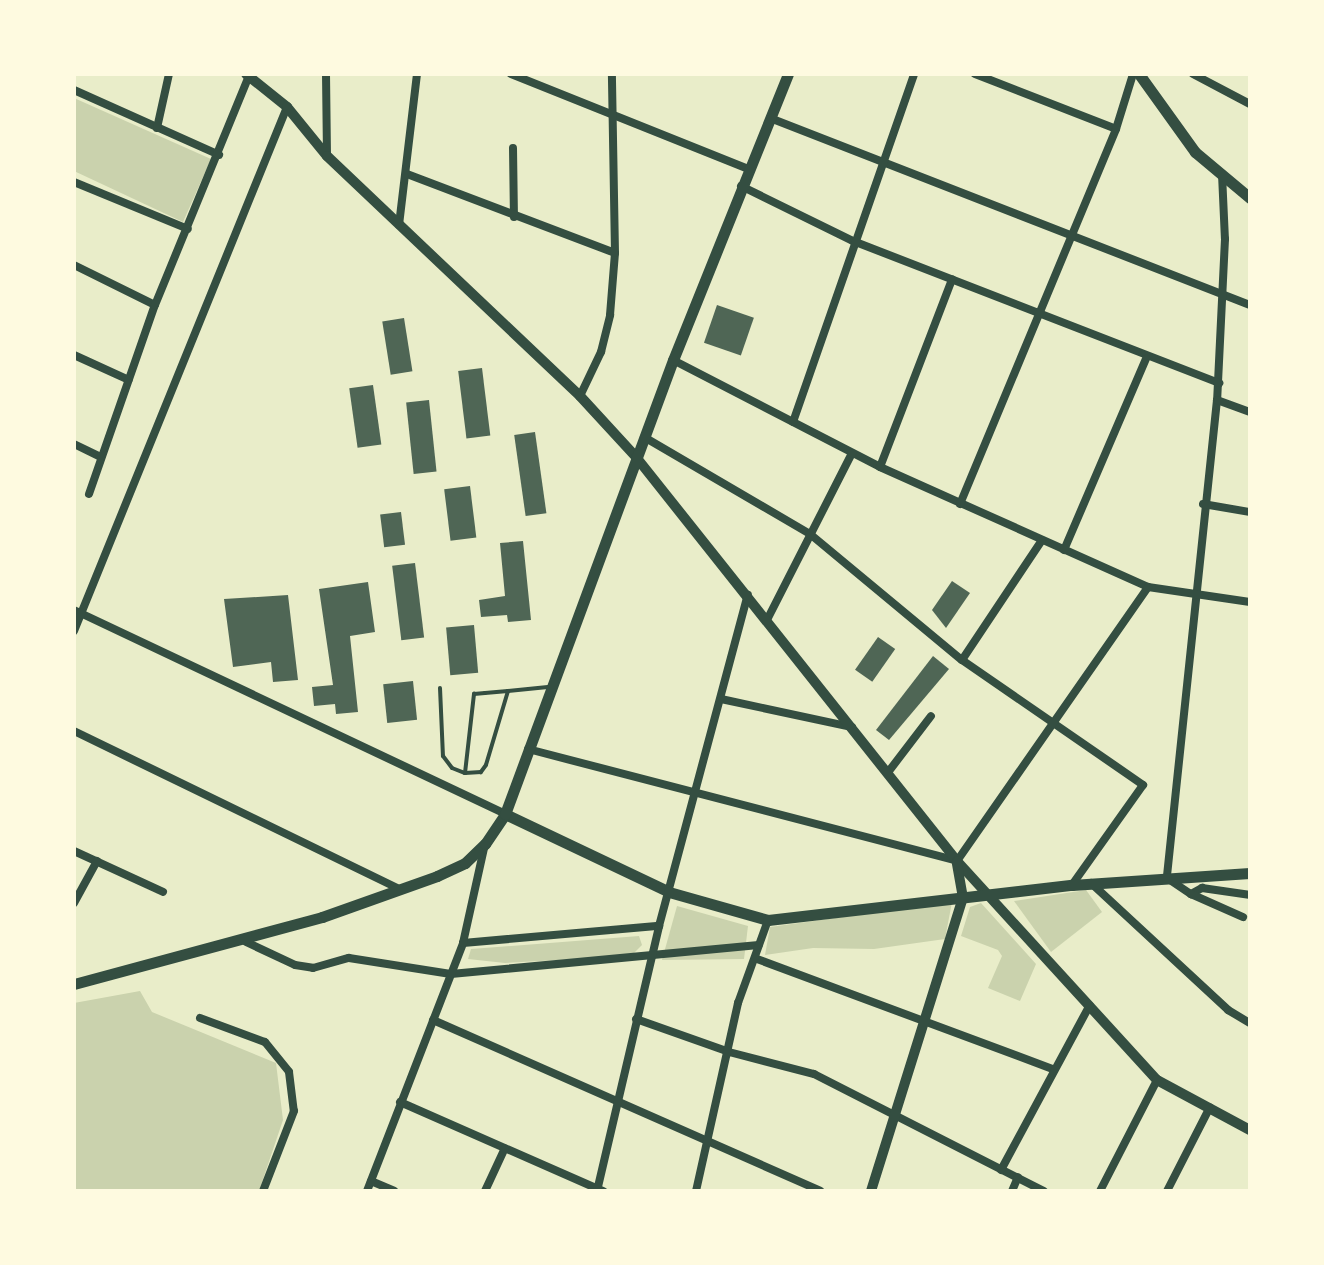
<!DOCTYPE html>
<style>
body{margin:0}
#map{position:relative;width:1324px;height:1265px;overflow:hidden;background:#e9edc9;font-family:"Roboto Serif",serif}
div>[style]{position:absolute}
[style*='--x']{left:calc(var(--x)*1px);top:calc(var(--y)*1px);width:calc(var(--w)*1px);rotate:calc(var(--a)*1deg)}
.green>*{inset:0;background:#cad2ad}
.building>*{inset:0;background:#4f6655;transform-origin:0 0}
.service>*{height:4px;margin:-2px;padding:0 2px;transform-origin:2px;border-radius:2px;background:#344e41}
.minor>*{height:8px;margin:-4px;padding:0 4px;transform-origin:4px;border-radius:4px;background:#344e41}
.tertiary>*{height:10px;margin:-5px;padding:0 5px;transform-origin:5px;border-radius:5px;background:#344e41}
.secondary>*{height:11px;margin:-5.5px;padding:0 5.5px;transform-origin:5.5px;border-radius:5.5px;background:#344e41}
span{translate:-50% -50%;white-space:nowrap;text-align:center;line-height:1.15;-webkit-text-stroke:6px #fefae0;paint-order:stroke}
.frame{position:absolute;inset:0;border:76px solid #fefae0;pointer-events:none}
</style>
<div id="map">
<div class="green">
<i style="clip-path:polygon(74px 98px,211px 159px,183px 222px,74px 171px)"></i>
<i style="clip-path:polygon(1086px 890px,1102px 912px,1051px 952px,1014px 901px)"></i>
<i style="clip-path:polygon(952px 902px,945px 939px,874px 949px,813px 948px,765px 955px,770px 927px)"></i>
<i style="clip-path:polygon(981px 903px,1036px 964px,1020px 1001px,988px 988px,1002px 956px,998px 950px,961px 936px,970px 907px)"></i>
<i style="clip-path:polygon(677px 906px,748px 926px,744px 959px,662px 960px)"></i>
<i style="clip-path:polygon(639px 936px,642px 945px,631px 956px,505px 963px,468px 959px,471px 949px)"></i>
<i style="clip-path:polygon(140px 991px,152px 1012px,276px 1063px,283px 1120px,259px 1191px,74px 1191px,74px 1003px)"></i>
</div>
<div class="building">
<i style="left:717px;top:305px;width:39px;height:40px;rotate:19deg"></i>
<i style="left:404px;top:318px;width:54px;height:22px;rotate:81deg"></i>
<i style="left:482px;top:368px;width:68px;height:24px;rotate:83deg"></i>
<i style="left:373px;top:385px;width:60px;height:24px;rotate:82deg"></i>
<i style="left:429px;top:400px;width:72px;height:23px;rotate:84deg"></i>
<i style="left:535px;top:432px;width:82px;height:21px;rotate:82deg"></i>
<i style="left:470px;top:486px;width:52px;height:26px;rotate:83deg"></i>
<i style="left:401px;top:512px;width:33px;height:21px;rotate:83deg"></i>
<i style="clip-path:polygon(523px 541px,531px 620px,508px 622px,507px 615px,481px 617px,479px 600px,505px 596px,500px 543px)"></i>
<i style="left:415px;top:563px;width:75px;height:23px;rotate:83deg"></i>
<i style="clip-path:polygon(952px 581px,970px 593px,946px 628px,932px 610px)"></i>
<i style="clip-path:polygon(368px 582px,375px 632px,350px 636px,358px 712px,336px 714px,335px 704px,314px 706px,312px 687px,333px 685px,319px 589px)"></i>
<i style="clip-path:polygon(288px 595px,298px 680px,273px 682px,271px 662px,233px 667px,224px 599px)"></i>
<i style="left:474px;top:625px;width:48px;height:28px;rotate:85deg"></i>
<i style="left:878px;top:637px;width:21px;height:40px;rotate:35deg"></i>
<i style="clip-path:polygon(933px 656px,949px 669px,889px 740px,876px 730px)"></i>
<i style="left:413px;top:681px;width:39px;height:30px;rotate:84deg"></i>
</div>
<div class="service">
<i style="--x:440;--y:688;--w:68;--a:87.5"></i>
<i style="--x:443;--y:756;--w:15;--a:53"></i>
<i style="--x:452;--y:768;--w:14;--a:21"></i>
<i style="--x:508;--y:691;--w:77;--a:106.6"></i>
<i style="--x:486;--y:765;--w:9;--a:126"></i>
<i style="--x:481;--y:772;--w:16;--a:176"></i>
<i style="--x:465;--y:773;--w:80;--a:-83.5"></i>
<i style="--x:474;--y:694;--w:11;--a:-5"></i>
<i style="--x:485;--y:693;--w:23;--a:-5"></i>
<i style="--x:508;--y:691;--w:40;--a:-5.7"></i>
</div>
<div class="minor">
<i style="--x:326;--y:74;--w:82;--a:89.3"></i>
<i style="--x:511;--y:74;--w:255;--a:21.8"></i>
<i style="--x:975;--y:74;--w:151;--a:21.3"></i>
<i style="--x:1193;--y:74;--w:64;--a:27.8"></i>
<i style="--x:74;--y:90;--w:159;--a:24.1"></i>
<i style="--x:770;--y:118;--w:515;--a:21.29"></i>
<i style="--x:157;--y:128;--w:55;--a:-77.5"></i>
<i style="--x:513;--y:148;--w:69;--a:89.2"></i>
<i style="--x:407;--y:174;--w:222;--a:20.8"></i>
<i style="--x:1222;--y:174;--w:65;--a:87.4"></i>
<i style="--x:1225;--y:239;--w:161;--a:92.8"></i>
<i style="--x:1217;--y:400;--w:481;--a:96"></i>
<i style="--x:1167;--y:878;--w:29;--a:34"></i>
<i style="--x:1191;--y:894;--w:13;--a:-29"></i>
<i style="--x:1202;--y:888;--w:49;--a:8.3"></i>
<i style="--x:74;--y:182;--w:123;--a:22.4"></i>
<i style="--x:741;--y:186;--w:125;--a:26.2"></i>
<i style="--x:853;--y:241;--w:393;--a:21.2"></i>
<i style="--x:399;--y:225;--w:152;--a:-83.2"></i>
<i style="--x:74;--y:265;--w:90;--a:26.3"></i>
<i style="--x:74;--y:355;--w:60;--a:24.4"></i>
<i style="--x:673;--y:360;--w:233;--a:27.3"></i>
<i style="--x:880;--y:467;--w:294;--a:24.1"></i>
<i style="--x:1148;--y:587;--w:103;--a:8.4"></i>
<i style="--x:580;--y:396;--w:49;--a:-64.5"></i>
<i style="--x:601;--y:352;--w:38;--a:-76"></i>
<i style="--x:610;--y:315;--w:62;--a:-85.4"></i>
<i style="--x:615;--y:253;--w:179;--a:-91"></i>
<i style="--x:1217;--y:400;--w:35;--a:20"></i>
<i style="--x:793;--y:422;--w:368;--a:-70.8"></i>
<i style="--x:644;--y:437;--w:192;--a:30.3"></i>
<i style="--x:810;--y:534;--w:197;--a:39.7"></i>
<i style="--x:962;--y:660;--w:220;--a:34.6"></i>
<i style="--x:1143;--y:785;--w:123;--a:125.4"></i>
<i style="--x:74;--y:444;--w:30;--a:26"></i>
<i style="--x:880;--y:467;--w:201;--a:-69"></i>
<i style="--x:89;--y:494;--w:200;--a:-70.8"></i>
<i style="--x:155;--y:305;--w:248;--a:-67.7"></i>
<i style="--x:960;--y:504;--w:406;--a:-67.4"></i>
<i style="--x:1116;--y:129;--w:58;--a:-72.8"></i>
<i style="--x:1203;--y:504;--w:48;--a:9.7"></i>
<i style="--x:1064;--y:550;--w:208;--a:-66.8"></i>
<i style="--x:74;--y:610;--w:477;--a:25.3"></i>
<i style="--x:768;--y:618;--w:185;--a:-63"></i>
<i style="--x:74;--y:631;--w:566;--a:-67.88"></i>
<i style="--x:962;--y:660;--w:144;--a:-56.3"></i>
<i style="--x:721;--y:699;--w:134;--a:12.1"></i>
<i style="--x:74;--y:731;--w:364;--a:25.9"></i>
<i style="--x:528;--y:749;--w:443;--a:14.6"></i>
<i style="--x:957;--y:861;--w:334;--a:-55.1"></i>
<i style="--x:889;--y:771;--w:69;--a:-52.6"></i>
<i style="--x:74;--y:851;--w:98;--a:24.7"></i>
<i style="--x:1091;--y:883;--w:187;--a:42.8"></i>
<i style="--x:1228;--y:1010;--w:26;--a:31"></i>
<i style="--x:1191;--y:894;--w:57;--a:23.9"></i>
<i style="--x:74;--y:903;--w:48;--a:-61.3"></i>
<i style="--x:246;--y:942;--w:54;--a:25.1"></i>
<i style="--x:295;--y:965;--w:18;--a:9"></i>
<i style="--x:313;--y:968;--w:37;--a:-16"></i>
<i style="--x:349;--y:958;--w:103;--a:8.9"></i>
<i style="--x:451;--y:974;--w:309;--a:-5.4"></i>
<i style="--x:463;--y:943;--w:197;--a:-5"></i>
<i style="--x:757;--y:959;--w:316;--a:20.4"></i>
<i style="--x:200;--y:1018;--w:69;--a:20.3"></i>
<i style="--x:265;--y:1042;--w:38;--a:51"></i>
<i style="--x:289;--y:1072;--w:39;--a:83"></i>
<i style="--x:294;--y:1111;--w:86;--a:111.2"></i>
<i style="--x:636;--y:1019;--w:99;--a:19.5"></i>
<i style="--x:729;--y:1052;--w:88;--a:14.5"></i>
<i style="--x:814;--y:1074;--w:258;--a:27"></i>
<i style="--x:433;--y:1020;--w:423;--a:23.8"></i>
<i style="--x:400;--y:1102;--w:222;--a:23.7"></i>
<i style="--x:1001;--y:1170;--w:187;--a:-61.7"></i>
<i style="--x:371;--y:1181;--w:25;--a:23"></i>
<i style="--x:367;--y:1191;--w:266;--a:-68.8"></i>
<i style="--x:463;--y:943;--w:101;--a:-77.5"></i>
<i style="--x:485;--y:1191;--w:47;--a:-65.1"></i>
<i style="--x:597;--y:1191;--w:272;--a:-76.8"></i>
<i style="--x:659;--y:926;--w:343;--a:-75"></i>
<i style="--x:696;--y:1191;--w:193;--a:-77.4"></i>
<i style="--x:738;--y:1003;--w:88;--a:-70.1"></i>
<i style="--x:1012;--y:1191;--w:15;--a:-67"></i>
<i style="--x:1100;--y:1191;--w:125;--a:-62.8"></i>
<i style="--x:1167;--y:1191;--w:94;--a:-62.9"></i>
</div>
<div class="tertiary">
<i style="--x:246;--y:74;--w:53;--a:38.8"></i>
<i style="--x:287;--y:107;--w:63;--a:50.8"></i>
<i style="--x:327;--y:156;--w:349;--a:43.5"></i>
<i style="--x:580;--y:396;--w:83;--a:47.4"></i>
<i style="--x:636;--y:457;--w:516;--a:51.53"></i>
<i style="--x:957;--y:861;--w:297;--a:47.6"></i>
<i style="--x:1157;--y:1080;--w:106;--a:28.3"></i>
<i style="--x:871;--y:1191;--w:307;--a:-72.6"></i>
<i style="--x:963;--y:898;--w:36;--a:-100"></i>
</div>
<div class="secondary">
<i style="--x:1139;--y:74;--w:96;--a:54.3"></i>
<i style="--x:1195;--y:152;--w:72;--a:39.9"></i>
<i style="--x:505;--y:814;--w:182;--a:25.4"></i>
<i style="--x:669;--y:892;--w:103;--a:15.8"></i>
<i style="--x:768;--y:920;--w:306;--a:-6.6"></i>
<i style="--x:1072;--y:885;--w:178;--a:-3.9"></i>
<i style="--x:74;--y:984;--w:257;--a:-15.1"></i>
<i style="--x:322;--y:917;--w:122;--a:-19.6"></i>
<i style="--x:437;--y:876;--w:31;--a:-25"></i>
<i style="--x:465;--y:863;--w:28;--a:-44"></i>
<i style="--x:485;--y:844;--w:36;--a:-56"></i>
<i style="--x:505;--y:814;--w:484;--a:-69.7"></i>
<i style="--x:673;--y:360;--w:308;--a:-68.1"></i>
</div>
<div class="frame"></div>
</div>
